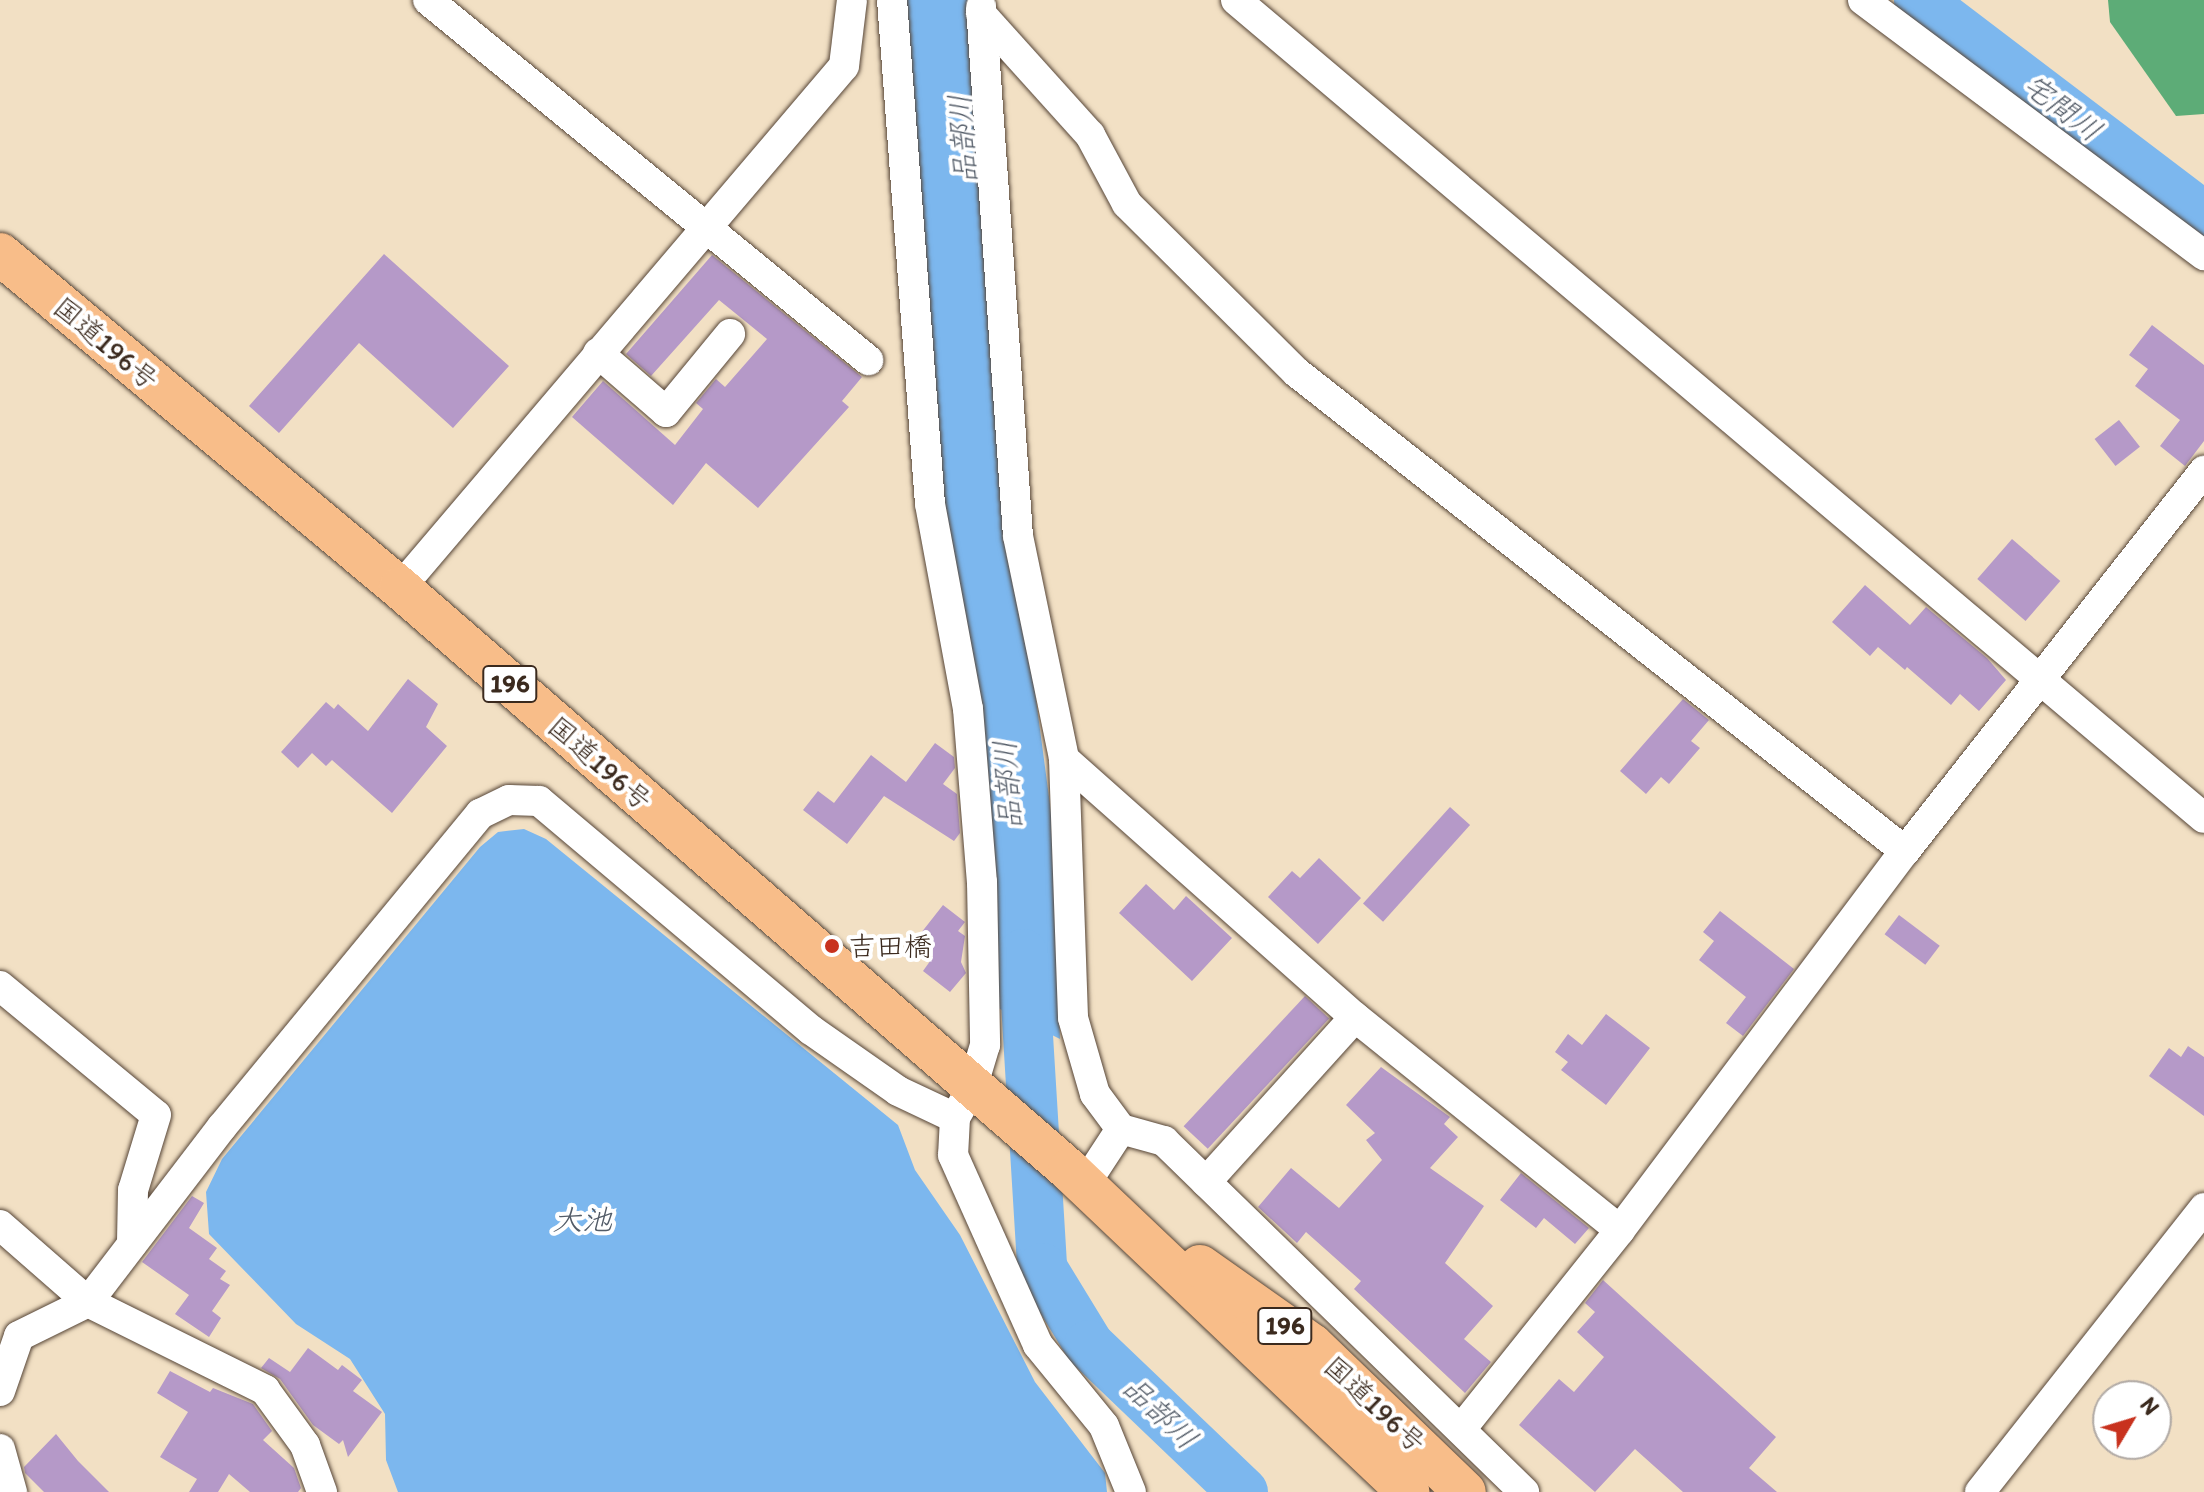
<!DOCTYPE html>
<meta charset="utf-8">
<style>
body{margin:0}
#map{position:relative;width:2204px;height:1492px;overflow:hidden;background:#f2e0c4;font-family:Itim,"Klee One",sans-serif}
div>[style]{position:absolute}
[style*='--x']{left:calc(var(--x)*1px);top:calc(var(--y)*1px);width:calc(var(--w)*1px);rotate:calc(var(--a)*1deg)}
.forest>*{inset:0;background:#5dac77}
.water>*{inset:0;background:#7cb7ee}
.river>*{height:50px;margin:-25px;padding:0 25px;transform-origin:25px;border-radius:25px;background:#7cb7ee}
.building>*{inset:0;background:#b599c8;transform-origin:0 0}
.roads{filter:drop-shadow(0 0 2px #564537) drop-shadow(0 0 2px #564537)}
.minor>*{height:30px;margin:-15px;padding:0 15px;transform-origin:15px;border-radius:15px;background:#fff}
.highway>*{height:42px;margin:-21px;padding:0 21px;transform-origin:21px;border-radius:21px;background:#f8bd89}
.dots>*{width:22px;height:22px;translate:-50% -50%;box-sizing:border-box;border:4px solid #fff;border-radius:50%}
span{translate:-50% -50%;white-space:nowrap;text-align:center;line-height:1.15;-webkit-text-stroke:8px #fff;paint-order:stroke}
.shield-label span{padding:2px 6px;background:#fff;border:2px solid;border-radius:6px;-webkit-text-stroke-width:0}
.shield-label{font-size:26px;color:#3b2a1e;font-weight:700}
.street-label{font-size:28px;color:#3b2a1e}
.poi-label{font-size:28px;color:#3b2a1e}
.left{translate:0 -50%;text-align:left}
.water-label{font-size:30px;color:#525b67;font-style:italic}
.north{position:absolute;left:2092px;top:1380px;width:80px;height:80px;box-sizing:border-box;background:#fff;border:2px solid #b1aaa5;border-radius:50%;rotate:52deg;font-size:22px;font-weight:700;line-height:32px;text-align:center;color:#3b2a1e}
.north::after{content:'';display:block;margin:auto;width:28px;height:36px;background:#c8321e;clip-path:polygon(50% 0,100% 100%,50% 72%,0 100%)}
</style>
<div id="map">
<div class="forest">
<i style="clip-path:polygon(2108px 0,2204px 0,2204px 114px,2176px 116px,2110px 22px)"></i>
</div>
<div class="water">
<i style="clip-path:polygon(902px 0,975px 0,1027px 632px,1051px 812px,1060px 1039px,998px 1008px,939px 487px)"></i>
<i style="clip-path:polygon(524px 829px,546px 839px,898px 1125px,915px 1170px,960px 1235px,1035px 1382px,1105px 1473px,1107px 1492px,398px 1492px,386px 1460px,385px 1414px,350px 1359px,296px 1324px,209px 1234px,206px 1192px,222px 1159px,480px 847px,498px 832px)"></i>
</div>
<div class="river">
<i style="--x:1919;--y:0;--w:358;--a:37.2"></i>
<i style="--x:1023;--y:954;--w:315;--a:86.5"></i>
<i style="--x:1042;--y:1268;--w:90;--a:58.6"></i>
<i style="--x:1089;--y:1345;--w:213;--a:43.7"></i>
</div>
<div class="building">
<i style="clip-path:polygon(384px 254px,509px 366px,453px 428px,359px 343px,279px 433px,249px 406px)"></i>
<i style="clip-path:polygon(712px 255px,862px 377px,842px 401px,849px 407px,758px 508px,706px 463px,673px 505px,572px 417px,603px 381px,675px 445px,703px 409px,696px 403px,716px 379px,725px 387px,767px 339px,719px 300px,651px 376px,626px 354px)"></i>
<i style="clip-path:polygon(2152px 325px,2204px 365px,2204px 441px,2185px 466px,2160px 446px,2180px 420px,2135px 386px,2148px 369px,2129px 355px)"></i>
<i style="left:2119px;top:420px;width:34px;height:31px;rotate:52deg"></i>
<i style="left:2012px;top:539px;width:64px;height:53px;rotate:41deg"></i>
<i style="clip-path:polygon(1865px 585px,1910px 625px,1926px 607px,1987px 658px,2006px 680px,1979px 711px,1960px 694px,1951px 705px,1907px 667px,1905px 670px,1878px 647px,1870px 656px,1832px 622px)"></i>
<i style="clip-path:polygon(408px 679px,438px 704px,426px 727px,447px 746px,392px 813px,332px 760px,326px 766px,312px 753px,298px 768px,281px 752px,326px 702px,334px 709px,338px 704px,368px 731px)"></i>
<i style="clip-path:polygon(1683px 699px,1709px 720px,1691px 741px,1700px 748px,1669px 784px,1661px 777px,1646px 794px,1620px 771px)"></i>
<i style="clip-path:polygon(935px 743px,954px 757px,955px 768px,943px 784px,957px 794px,960px 833px,954px 841px,884px 796px,847px 844px,803px 810px,818px 791px,834px 803px,871px 755px,906px 782px)"></i>
<i style="left:1450px;top:807px;width:27px;height:130px;rotate:42deg"></i>
<i style="clip-path:polygon(1319px 858px,1361px 898px,1318px 944px,1268px 897px,1292px 871px,1300px 878px)"></i>
<i style="clip-path:polygon(1146px 884px,1174px 910px,1186px 896px,1232px 938px,1192px 981px,1119px 913px)"></i>
<i style="clip-path:polygon(943px 905px,965px 922px,958px 931px,965px 936px,961px 962px,966px 973px,950px 992px,923px 971px,933px 957px,919px 945px,926px 936px,921px 933px)"></i>
<i style="clip-path:polygon(1720px 911px,1794px 969px,1743px 1036px,1726px 1023px,1746px 997px,1699px 960px,1714px 941px,1703px 932px)"></i>
<i style="left:1899px;top:915px;width:51px;height:24px;rotate:37deg"></i>
<i style="left:1305px;top:996px;width:33px;height:178px;rotate:43deg"></i>
<i style="clip-path:polygon(1606px 1014px,1650px 1048px,1606px 1105px,1561px 1070px,1568px 1062px,1555px 1052px,1568px 1034px,1582px 1045px)"></i>
<i style="clip-path:polygon(2188px 1046px,2204px 1057px,2204px 1116px,2149px 1076px,2169px 1048px,2181px 1057px)"></i>
<i style="clip-path:polygon(1381px 1067px,1450px 1117px,1444px 1124px,1458px 1137px,1430px 1168px,1484px 1206px,1445px 1263px,1493px 1306px,1464px 1339px,1491px 1362px,1465px 1393px,1354px 1289px,1361px 1281px,1306px 1232px,1297px 1243px,1258px 1207px,1291px 1168px,1339px 1208px,1382px 1160px,1366px 1140px,1375px 1133px,1346px 1105px)"></i>
<i style="clip-path:polygon(1521px 1173px,1589px 1228px,1575px 1244px,1544px 1218px,1536px 1228px,1500px 1200px)"></i>
<i style="clip-path:polygon(192px 1196px,204px 1203px,189px 1228px,217px 1248px,209px 1259px,226px 1271px,220px 1279px,230px 1285px,212px 1311px,221px 1318px,209px 1337px,175px 1314px,189px 1295px,142px 1262px)"></i>
<i style="clip-path:polygon(1603px 1280px,1776px 1437px,1749px 1468px,1777px 1492px,1683px 1492px,1635px 1449px,1595px 1492px,1519px 1425px,1559px 1379px,1574px 1392px,1604px 1357px,1577px 1332px,1595px 1312px,1585px 1303px)"></i>
<i style="clip-path:polygon(308px 1348px,338px 1370px,342px 1365px,362px 1380px,353px 1391px,382px 1412px,348px 1457px,343px 1440px,339px 1444px,313px 1425px,280px 1379px,261px 1368px,269px 1358px,290px 1372px)"></i>
<i style="clip-path:polygon(170px 1371px,210px 1392px,213px 1388px,253px 1404px,272px 1431px,263px 1440px,294px 1468px,301px 1488px,298px 1492px,250px 1492px,229px 1474px,218px 1492px,189px 1492px,197px 1479px,160px 1457px,188px 1412px,157px 1393px)"></i>
<i style="clip-path:polygon(56px 1434px,78px 1461px,109px 1492px,44px 1492px,25px 1473px,24px 1467px)"></i>
</div>
<div class="roads">
<div class="minor">
<i style="--x:428;--y:0;--w:569;--a:39.29"></i>
<i style="--x:892;--y:0;--w:505;--a:85.69"></i>
<i style="--x:930;--y:504;--w:208;--a:79.5"></i>
<i style="--x:968;--y:709;--w:174;--a:85.4"></i>
<i style="--x:982;--y:882;--w:163;--a:88.9"></i>
<i style="--x:985;--y:1045;--w:45;--a:106.8"></i>
<i style="--x:972;--y:1088;--w:34;--a:120"></i>
<i style="--x:955;--y:1118;--w:37;--a:93"></i>
<i style="--x:953;--y:1155;--w:208;--a:65.9"></i>
<i style="--x:1038;--y:1345;--w:104;--a:50.8"></i>
<i style="--x:1104;--y:1426;--w:71;--a:67.8"></i>
<i style="--x:1236;--y:0;--w:1267;--a:40.2"></i>
<i style="--x:1863;--y:0;--w:426;--a:36.8"></i>
<i style="--x:981;--y:7;--w:530;--a:86"></i>
<i style="--x:1018;--y:536;--w:228;--a:78.3"></i>
<i style="--x:1064;--y:759;--w:259;--a:88"></i>
<i style="--x:1073;--y:1018;--w:79;--a:73.9"></i>
<i style="--x:1095;--y:1094;--w:44;--a:53.4"></i>
<i style="--x:1121;--y:1129;--w:66;--a:123.2"></i>
<i style="--x:981;--y:14;--w:163;--a:48"></i>
<i style="--x:1090;--y:135;--w:78;--a:61.8"></i>
<i style="--x:1127;--y:204;--w:238;--a:44.8"></i>
<i style="--x:1296;--y:372;--w:775;--a:38.19"></i>
<i style="--x:598;--y:353;--w:90;--a:40.9"></i>
<i style="--x:666;--y:412;--w:101;--a:-50.6"></i>
<i style="--x:400;--y:588;--w:685;--a:-49.62"></i>
<i style="--x:844;--y:66;--w:66;--a:-83.1"></i>
<i style="--x:1064;--y:759;--w:389;--a:41.6"></i>
<i style="--x:1355;--y:1017;--w:340;--a:38.8"></i>
<i style="--x:0;--y:986;--w:202;--a:39.6"></i>
<i style="--x:156;--y:1115;--w:78;--a:107"></i>
<i style="--x:133;--y:1190;--w:54;--a:91.1"></i>
<i style="--x:1121;--y:1129;--w:45;--a:15.6"></i>
<i style="--x:1164;--y:1141;--w:503;--a:44.27"></i>
<i style="--x:1206;--y:1182;--w:222;--a:-47.9"></i>
<i style="--x:0;--y:1225;--w:117;--a:41.2"></i>
<i style="--x:88;--y:1302;--w:198;--a:26.4"></i>
<i style="--x:265;--y:1390;--w:68;--a:54"></i>
<i style="--x:305;--y:1445;--w:50;--a:70.1"></i>
<i style="--x:0;--y:1391;--w:58;--a:-70.9"></i>
<i style="--x:19;--y:1336;--w:77;--a:-26.2"></i>
<i style="--x:88;--y:1302;--w:220;--a:-52.6"></i>
<i style="--x:222;--y:1127;--w:406;--a:-50.5"></i>
<i style="--x:480;--y:814;--w:32;--a:-26"></i>
<i style="--x:509;--y:800;--w:30;--a:2"></i>
<i style="--x:539;--y:801;--w:356;--a:40.1"></i>
<i style="--x:811;--y:1030;--w:106;--a:35"></i>
<i style="--x:898;--y:1091;--w:63;--a:25.3"></i>
<i style="--x:1462;--y:1428;--w:253;--a:-51.4"></i>
<i style="--x:1620;--y:1230;--w:474;--a:-53.1"></i>
<i style="--x:1905;--y:851;--w:484;--a:-51.8"></i>
<i style="--x:0;--y:1449;--w:45;--a:74.4"></i>
<i style="--x:1980;--y:1492;--w:362;--a:-51.7"></i>
</div>
<div class="highway">
<i style="--x:0;--y:254;--w:521;--a:39.86"></i>
<i style="--x:400;--y:588;--w:887;--a:41.02"></i>
<i style="--x:1069;--y:1170;--w:468;--a:43.5"></i>
<i style="--x:1200;--y:1266;--w:137;--a:35.2"></i>
<i style="--x:1312;--y:1345;--w:212;--a:43.9"></i>
</div>
</div>
<div class="dots">
<i style="left:832px;top:946px;background:#c8321e"></i>
</div>
<div class="shield-label">
<span style="left:510px;top:684px">196</span>
<span style="left:1285px;top:1326px">196</span>
</div>
<div class="street-label">
<span style="left:106px;top:343px;rotate:40deg">国道196号</span>
<span style="left:600px;top:763px;rotate:41deg">国道196号</span>
<span style="left:1375px;top:1404px;rotate:43deg">国道196号</span>
</div>
<div class="poi-label">
<span class="left" style="left:848px;top:946px">吉田橋</span>
</div>
<div class="water-label">
<span style="left:2062px;top:108px;rotate:37deg">宅間川</span>
<span style="left:963px;top:139px;rotate:-94deg">品部川</span>
<span style="left:1008px;top:785px;rotate:-94deg">品部川</span>
<span style="left:582px;top:1220px">大池</span>
<span style="left:1160px;top:1413px;rotate:44deg">品部川</span>
</div>
<div class="north">N</div>
</div>
